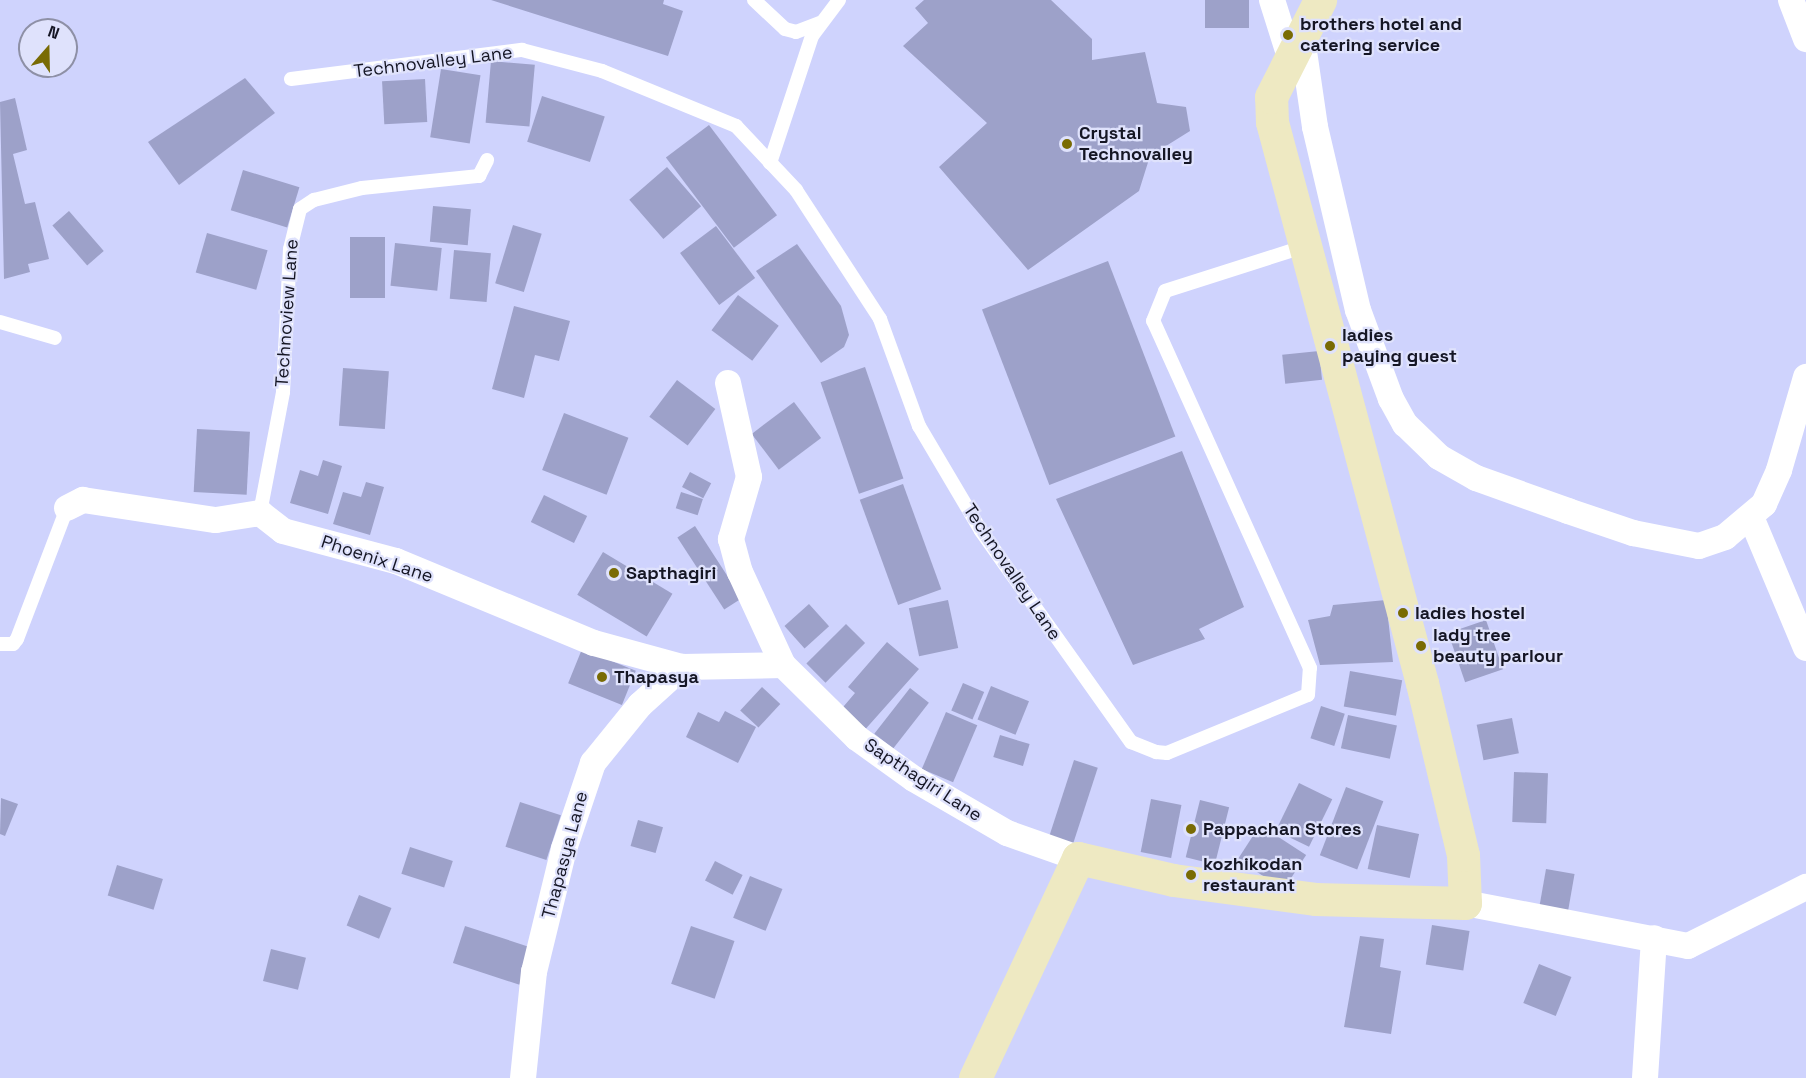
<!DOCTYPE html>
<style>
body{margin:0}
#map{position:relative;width:1806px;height:1078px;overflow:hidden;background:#cfd3fd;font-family:"Space Grotesk",sans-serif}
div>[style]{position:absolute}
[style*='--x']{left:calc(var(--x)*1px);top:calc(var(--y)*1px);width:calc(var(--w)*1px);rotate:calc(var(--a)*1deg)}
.building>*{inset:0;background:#9da1c9;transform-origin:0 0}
.lane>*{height:14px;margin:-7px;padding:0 7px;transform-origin:7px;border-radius:7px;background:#fff}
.street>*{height:26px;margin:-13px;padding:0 13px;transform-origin:13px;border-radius:13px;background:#fff}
.secondary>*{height:33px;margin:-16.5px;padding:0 16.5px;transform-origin:16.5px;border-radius:16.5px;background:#eee9c2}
.dots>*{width:16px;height:16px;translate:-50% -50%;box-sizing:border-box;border:3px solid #dfe2fc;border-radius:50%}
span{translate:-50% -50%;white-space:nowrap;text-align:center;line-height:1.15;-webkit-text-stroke:4.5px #dfe2fc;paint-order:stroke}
.poi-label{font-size:18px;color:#151624;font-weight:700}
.left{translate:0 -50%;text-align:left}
.street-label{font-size:18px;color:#151624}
.north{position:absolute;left:18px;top:18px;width:60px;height:60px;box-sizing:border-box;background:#dfe2fc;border:2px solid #8e90a6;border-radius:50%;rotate:20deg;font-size:16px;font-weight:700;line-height:24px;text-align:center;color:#151624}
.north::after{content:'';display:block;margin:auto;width:21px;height:27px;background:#796b04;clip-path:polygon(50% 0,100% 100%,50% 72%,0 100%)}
</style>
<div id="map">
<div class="building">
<i style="clip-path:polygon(491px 0,664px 0,663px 4px,683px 11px,668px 56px)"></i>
<i style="clip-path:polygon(924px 0,1051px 0,1092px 39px,1092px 60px,1145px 52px,1157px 103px,1186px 107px,1190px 131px,1150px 156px,1139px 191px,1028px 270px,939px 167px,987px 123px,903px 46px,928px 23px,915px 8px)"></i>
<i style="left:1205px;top:0;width:44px;height:28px"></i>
<i style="left:491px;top:61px;width:44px;height:62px;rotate:5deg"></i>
<i style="left:441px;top:69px;width:40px;height:69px;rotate:9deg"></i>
<i style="clip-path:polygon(245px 78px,275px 113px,179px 185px,148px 142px)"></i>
<i style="left:425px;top:79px;width:43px;height:43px;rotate:87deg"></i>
<i style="left:542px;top:96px;width:66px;height:48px;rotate:18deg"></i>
<i style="clip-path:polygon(15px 98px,27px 150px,13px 154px,25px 204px,35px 202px,49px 259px,28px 264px,30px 272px,4px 279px,0 102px)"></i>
<i style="left:709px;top:125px;width:113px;height:54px;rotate:53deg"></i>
<i style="left:667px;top:167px;width:52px;height:50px;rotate:49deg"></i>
<i style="left:243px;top:170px;width:59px;height:42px;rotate:17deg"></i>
<i style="left:433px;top:206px;width:38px;height:36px;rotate:5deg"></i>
<i style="left:69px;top:211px;width:53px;height:22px;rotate:49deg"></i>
<i style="left:513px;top:225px;width:30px;height:61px;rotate:17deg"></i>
<i style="left:716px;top:226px;width:65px;height:45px;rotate:53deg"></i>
<i style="left:207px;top:233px;width:63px;height:41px;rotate:16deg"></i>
<i style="left:350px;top:237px;width:35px;height:61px"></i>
<i style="left:395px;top:243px;width:47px;height:43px;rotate:6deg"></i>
<i style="clip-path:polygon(797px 244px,841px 306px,849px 335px,844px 347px,821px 363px,756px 271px)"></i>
<i style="left:454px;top:250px;width:37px;height:49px;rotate:5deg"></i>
<i style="left:1108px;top:261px;width:188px;height:135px;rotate:69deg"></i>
<i style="left:738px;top:295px;width:51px;height:44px;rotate:37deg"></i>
<i style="clip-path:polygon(514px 306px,570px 321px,559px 361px,535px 355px,524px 398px,492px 389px)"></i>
<i style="left:1319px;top:351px;width:29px;height:37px;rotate:84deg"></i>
<i style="left:865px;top:367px;width:118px;height:47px;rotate:71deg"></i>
<i style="left:343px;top:368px;width:46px;height:58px;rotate:4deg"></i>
<i style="left:677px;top:380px;width:48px;height:46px;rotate:37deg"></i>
<i style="left:794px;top:402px;width:45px;height:53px;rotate:53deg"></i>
<i style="left:564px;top:413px;width:69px;height:61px;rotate:21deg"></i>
<i style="left:197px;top:429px;width:53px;height:63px;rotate:3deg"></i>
<i style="clip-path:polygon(1182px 451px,1244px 607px,1199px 629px,1205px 639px,1133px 665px,1056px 499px)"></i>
<i style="clip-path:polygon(323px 460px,342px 466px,328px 514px,290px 503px,300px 470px,318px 476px)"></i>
<i style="left:690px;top:472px;width:24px;height:17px;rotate:28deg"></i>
<i style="clip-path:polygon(366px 482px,384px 487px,370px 535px,333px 524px,343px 492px,361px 497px)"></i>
<i style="left:903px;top:484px;width:112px;height:46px;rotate:70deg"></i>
<i style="left:681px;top:492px;width:23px;height:17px;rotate:18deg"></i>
<i style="left:544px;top:495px;width:48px;height:30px;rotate:26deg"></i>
<i style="left:695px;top:526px;width:86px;height:21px;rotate:57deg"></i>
<i style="left:603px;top:552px;width:81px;height:50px;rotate:31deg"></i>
<i style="left:948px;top:600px;width:49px;height:40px;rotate:78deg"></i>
<i style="clip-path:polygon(1386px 600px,1393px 662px,1320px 665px,1308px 620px,1330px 616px,1333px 605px)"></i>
<i style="left:809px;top:604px;width:30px;height:33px;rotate:48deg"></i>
<i style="left:1486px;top:620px;width:52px;height:40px;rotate:71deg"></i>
<i style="left:846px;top:624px;width:27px;height:56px;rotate:45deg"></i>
<i style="clip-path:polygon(887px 642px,919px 669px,862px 733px,838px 713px,855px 693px,848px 687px)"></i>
<i style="left:582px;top:649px;width:58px;height:37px;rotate:22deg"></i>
<i style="left:1350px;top:671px;width:53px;height:36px;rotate:10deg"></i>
<i style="left:963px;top:683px;width:23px;height:30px;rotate:23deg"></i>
<i style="left:991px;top:686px;width:41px;height:36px;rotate:22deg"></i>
<i style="left:762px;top:687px;width:25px;height:32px;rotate:43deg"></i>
<i style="left:910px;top:688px;width:24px;height:58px;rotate:38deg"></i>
<i style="left:1321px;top:706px;width:25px;height:34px;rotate:18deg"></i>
<i style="clip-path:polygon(725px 711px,756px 727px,738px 763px,686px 737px,698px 712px,719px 722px)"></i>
<i style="left:946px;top:712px;width:34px;height:62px;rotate:23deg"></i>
<i style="left:1348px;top:715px;width:50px;height:34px;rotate:12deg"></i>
<i style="left:1512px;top:718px;width:36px;height:36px;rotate:79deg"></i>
<i style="left:1000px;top:735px;width:31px;height:23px;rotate:17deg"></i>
<i style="left:1074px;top:760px;width:25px;height:82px;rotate:18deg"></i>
<i style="left:1514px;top:772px;width:34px;height:50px;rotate:2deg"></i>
<i style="left:1299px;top:783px;width:37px;height:53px;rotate:26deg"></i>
<i style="left:1346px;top:787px;width:40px;height:73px;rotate:21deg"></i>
<i style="clip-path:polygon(1px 798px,18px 804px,5px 836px,0 834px)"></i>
<i style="left:1151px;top:799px;width:31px;height:54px;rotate:11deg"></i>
<i style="left:1200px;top:800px;width:30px;height:59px;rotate:14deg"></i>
<i style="left:520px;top:802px;width:43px;height:47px;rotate:18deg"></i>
<i style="left:638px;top:820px;width:26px;height:27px;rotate:16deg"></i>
<i style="left:1260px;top:825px;width:55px;height:41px;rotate:33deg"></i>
<i style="left:1377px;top:825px;width:43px;height:45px;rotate:12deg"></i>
<i style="left:410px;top:847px;width:45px;height:28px;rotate:18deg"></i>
<i style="left:715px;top:861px;width:31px;height:22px;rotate:27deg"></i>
<i style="left:117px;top:865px;width:48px;height:32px;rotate:17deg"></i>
<i style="left:1546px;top:869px;width:29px;height:40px;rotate:10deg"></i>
<i style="left:750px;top:876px;width:35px;height:45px;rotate:22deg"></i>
<i style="left:359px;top:895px;width:35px;height:33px;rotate:22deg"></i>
<i style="left:1432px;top:925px;width:38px;height:40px;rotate:9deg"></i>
<i style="left:465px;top:926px;width:70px;height:39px;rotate:18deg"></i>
<i style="left:691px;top:926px;width:46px;height:61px;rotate:19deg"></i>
<i style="clip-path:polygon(1360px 936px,1384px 939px,1380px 967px,1401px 971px,1391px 1034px,1344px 1027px)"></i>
<i style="left:271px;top:949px;width:36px;height:33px;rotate:14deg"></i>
<i style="left:1539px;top:964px;width:35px;height:42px;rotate:22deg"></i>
</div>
<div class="lane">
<i style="--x:754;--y:0;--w:42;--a:43.1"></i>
<i style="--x:785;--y:29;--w:11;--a:15"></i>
<i style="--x:796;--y:32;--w:26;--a:-21"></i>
<i style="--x:291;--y:79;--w:233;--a:-7.2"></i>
<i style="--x:522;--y:50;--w:83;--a:14.7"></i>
<i style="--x:602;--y:71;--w:145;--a:22.3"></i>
<i style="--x:736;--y:126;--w:88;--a:46.8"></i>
<i style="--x:796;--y:190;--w:154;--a:56.9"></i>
<i style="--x:880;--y:319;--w:114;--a:70"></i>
<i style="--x:919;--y:426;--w:122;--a:59.4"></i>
<i style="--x:981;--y:531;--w:259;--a:54.6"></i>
<i style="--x:1131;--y:742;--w:27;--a:22"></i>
<i style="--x:1156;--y:752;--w:11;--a:5"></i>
<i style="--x:1167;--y:753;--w:152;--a:-22.4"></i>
<i style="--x:1308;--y:695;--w:27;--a:-86"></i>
<i style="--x:1310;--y:668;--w:381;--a:-114.3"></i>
<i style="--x:1153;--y:321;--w:32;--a:-68"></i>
<i style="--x:1165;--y:291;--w:148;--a:-17.7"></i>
<i style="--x:770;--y:163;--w:134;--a:-71.7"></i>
<i style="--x:812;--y:36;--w:45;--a:-53.1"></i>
<i style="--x:0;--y:322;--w:57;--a:16.2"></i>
<i style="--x:260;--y:513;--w:123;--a:-79.2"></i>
<i style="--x:283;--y:392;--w:143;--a:-87.2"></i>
<i style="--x:290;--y:249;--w:41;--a:-76"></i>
<i style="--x:300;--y:209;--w:17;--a:-33"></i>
<i style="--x:314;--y:200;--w:49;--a:-14"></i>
<i style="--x:362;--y:188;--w:118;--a:-5.9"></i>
<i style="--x:479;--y:176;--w:18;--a:-63"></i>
<i style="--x:0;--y:644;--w:13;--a:0"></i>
<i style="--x:13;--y:644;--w:6;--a:-51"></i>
<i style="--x:17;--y:639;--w:140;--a:-69.1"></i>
</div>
<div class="street">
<i style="--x:1272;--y:0;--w:57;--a:72.5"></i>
<i style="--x:1791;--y:0;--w:42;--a:69"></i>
<i style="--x:1301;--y:31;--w:97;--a:81.7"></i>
<i style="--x:1315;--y:127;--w:188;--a:76.8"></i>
<i style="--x:1358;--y:310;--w:95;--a:69.7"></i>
<i style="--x:1391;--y:399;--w:29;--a:61"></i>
<i style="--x:1405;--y:424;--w:47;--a:44.1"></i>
<i style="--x:1439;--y:457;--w:43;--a:29.6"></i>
<i style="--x:1476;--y:478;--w:98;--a:19.7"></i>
<i style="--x:1568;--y:511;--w:69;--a:18.7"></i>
<i style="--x:1633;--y:533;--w:67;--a:11.1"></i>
<i style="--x:1699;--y:546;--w:28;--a:-19"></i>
<i style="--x:1725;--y:537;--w:51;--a:-40.2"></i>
<i style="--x:1764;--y:504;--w:37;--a:-66"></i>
<i style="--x:1779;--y:470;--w:97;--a:-73.8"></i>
<i style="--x:728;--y:383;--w:96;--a:77.4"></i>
<i style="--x:749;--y:477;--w:65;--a:106.2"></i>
<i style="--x:731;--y:539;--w:34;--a:75"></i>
<i style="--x:740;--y:572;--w:102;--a:65.2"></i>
<i style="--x:783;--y:665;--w:104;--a:44.6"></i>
<i style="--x:857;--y:738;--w:70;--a:35.7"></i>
<i style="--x:914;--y:779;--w:108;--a:30.1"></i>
<i style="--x:1007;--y:833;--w:75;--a:19.4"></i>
<i style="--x:67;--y:508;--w:18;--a:-27"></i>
<i style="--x:83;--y:500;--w:134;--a:8.6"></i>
<i style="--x:216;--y:520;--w:45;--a:-9"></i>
<i style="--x:260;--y:513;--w:29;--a:38"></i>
<i style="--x:283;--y:531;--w:117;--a:14.9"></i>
<i style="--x:396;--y:561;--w:214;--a:22.5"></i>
<i style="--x:594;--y:643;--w:91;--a:15.3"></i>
<i style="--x:682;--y:667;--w:101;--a:-1.1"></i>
<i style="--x:1751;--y:517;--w:142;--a:67.2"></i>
<i style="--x:1465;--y:903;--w:227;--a:10.9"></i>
<i style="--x:1688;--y:946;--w:132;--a:-26.6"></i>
<i style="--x:523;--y:1078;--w:107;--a:-84.1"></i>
<i style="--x:534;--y:972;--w:127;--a:-76.3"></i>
<i style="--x:564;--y:849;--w:91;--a:-71.4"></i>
<i style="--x:593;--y:763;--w:75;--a:-51"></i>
<i style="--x:640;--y:705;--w:57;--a:-42.1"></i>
<i style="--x:1645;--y:1078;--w:140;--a:-86.3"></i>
</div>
<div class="secondary">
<i style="--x:975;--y:1078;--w:243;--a:-64.9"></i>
<i style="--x:1078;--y:858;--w:98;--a:13"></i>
<i style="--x:1173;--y:880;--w:143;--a:7.6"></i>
<i style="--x:1315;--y:899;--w:150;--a:1.5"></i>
<i style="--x:1465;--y:903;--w:48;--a:-92.4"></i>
<i style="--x:1463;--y:855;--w:177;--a:-103.4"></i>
<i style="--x:1422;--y:683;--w:581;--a:-104.97"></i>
<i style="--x:1272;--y:122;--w:25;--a:-92"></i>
<i style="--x:1271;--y:97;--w:109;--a:-63.2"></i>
</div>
<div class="dots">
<i style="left:1288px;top:35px;background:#796b04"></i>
<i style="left:1067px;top:144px;background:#796b04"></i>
<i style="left:1330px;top:346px;background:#796b04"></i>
<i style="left:614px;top:573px;background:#796b04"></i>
<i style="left:1403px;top:613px;background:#796b04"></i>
<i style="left:1421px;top:646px;background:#796b04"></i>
<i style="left:602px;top:677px;background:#796b04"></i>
<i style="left:1191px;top:829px;background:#796b04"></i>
<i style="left:1191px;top:875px;background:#796b04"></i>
</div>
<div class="poi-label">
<span class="left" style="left:1300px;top:35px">brothers hotel and<br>catering service</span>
<span class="left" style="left:1079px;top:144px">Crystal<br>Technovalley</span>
<span class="left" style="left:1342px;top:346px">ladies<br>paying guest</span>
<span class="left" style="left:626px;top:573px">Sapthagiri</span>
<span class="left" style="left:1415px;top:613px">ladies hostel</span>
<span class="left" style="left:1433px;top:646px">lady tree<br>beauty parlour</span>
<span class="left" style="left:614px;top:677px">Thapasya</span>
<span class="left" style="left:1203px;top:829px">Pappachan Stores</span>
<span class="left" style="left:1203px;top:875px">kozhikodan<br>restaurant</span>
</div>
<div class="street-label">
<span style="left:433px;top:62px;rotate:-7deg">Technovalley Lane</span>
<span style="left:287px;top:313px;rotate:-86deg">Technoview Lane</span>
<span style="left:377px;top:559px;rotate:18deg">Phoenix Lane</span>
<span style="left:1012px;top:572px;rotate:56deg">Technovalley Lane</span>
<span style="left:923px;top:780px;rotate:33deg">Sapthagiri Lane</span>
<span style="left:565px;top:855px;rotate:-75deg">Thapasya Lane</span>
</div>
<div class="north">N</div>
</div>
